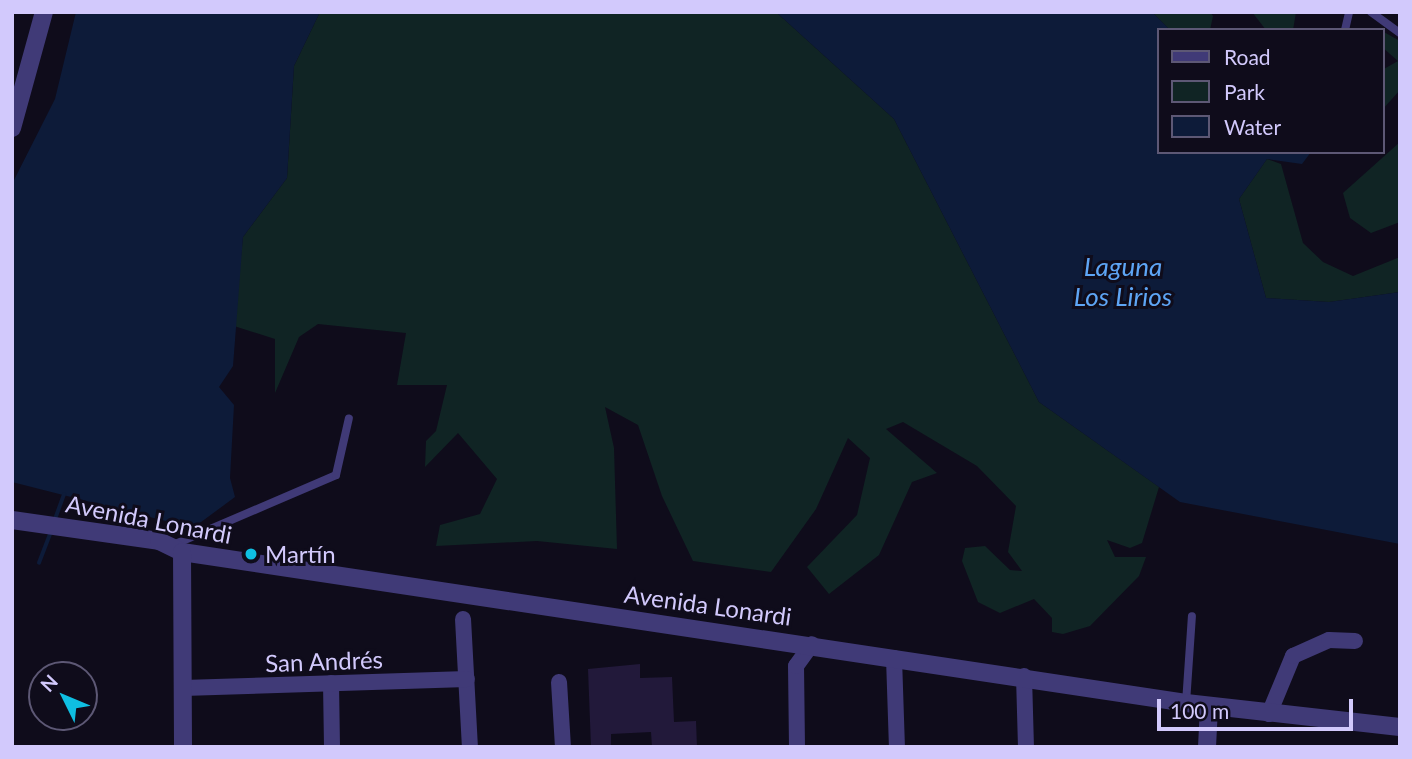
<!DOCTYPE html>
<meta charset="utf-8">
<style>
body{margin:0}
#map{position:relative;width:1412px;height:759px;overflow:hidden;background:#0f0c1b;font-family:Lato,sans-serif}
div>[style]{position:absolute}
[style*='--x']{left:calc(var(--x)*1px);top:calc(var(--y)*1px);width:calc(var(--w)*1px);rotate:calc(var(--a)*1deg)}
.green>*{inset:0;background:#102424}
.water>*{inset:0;background:#0d1b39}
.stream>*{height:3.5px;margin:-1.75px;padding:0 1.75px;transform-origin:1.75px;border-radius:1.75px;background:#0d1b39}
.building>*{inset:0;background:#22193a}
.service>*{height:8px;margin:-4px;padding:0 4px;transform-origin:4px;border-radius:4px;background:#403a77}
.minor>*{height:16px;margin:-8px;padding:0 8px;transform-origin:8px;border-radius:8px;background:#403a77}
.tertiary>*{height:18px;margin:-9px;padding:0 9px;transform-origin:9px;border-radius:9px;background:#403a77}
.dots>*{width:19px;height:19px;translate:-50% -50%;box-sizing:border-box;border:4px solid #0f0c1b;border-radius:50%}
span{translate:-50% -50%;white-space:nowrap;text-align:center;line-height:1.15;-webkit-text-stroke:6px #0f0c1b;paint-order:stroke}
.street-label{font-size:24px;color:#d2c9fc}
.poi-label{font-size:24px;color:#d2c9fc}
.left{translate:0 -50%;text-align:left}
.water-label{font-size:26px;color:#5ea5f5;font-style:italic}
.frame{position:absolute;inset:0;border:14px solid #d2c9fc;pointer-events:none}
.legend{position:absolute;left:1157px;top:28px;width:228px;height:126px;box-sizing:border-box;background:#0f0c1b;border:2px solid #5d5875;margin:0;padding:9px 12px;list-style:none;font-size:21px;color:#d2c9fc}
.legend li{display:flex;align-items:center;gap:14px;height:35px}
.legend b{width:35px;border:2px solid #5d5875}
.north{position:absolute;left:28px;top:661px;width:70px;height:70px;box-sizing:border-box;background:#0f0c1b;border:2px solid #5d5875;border-radius:50%;rotate:313deg;font-size:19px;font-weight:700;line-height:28px;text-align:center;color:#d2c9fc}
.north::after{content:'';display:block;margin:auto;width:24px;height:32px;background:#0fbfe2;clip-path:polygon(50% 0,100% 100%,50% 72%,0 100%)}
.scale{position:absolute;left:1157px;top:699px;width:196px;height:32px;box-sizing:border-box;border:4px solid #d2c9fc;border-top:0;padding-left:9px;font-size:21px;line-height:24px;white-space:nowrap;color:#d2c9fc;-webkit-text-stroke:5px #0f0c1b;paint-order:stroke}
</style>
<div id="map">
<div class="green">
<i style="clip-path:polygon(320px 12px,776px 12px,894px 119px,1039px 402px,1159px 487px,1142px 543px,1130px 548px,1107px 540px,1115px 557px,1146px 557px,1139px 576px,1090px 626px,1063px 634px,1052px 632px,1052px 618px,1034px 599px,1000px 613px,978px 602px,962px 561px,965px 548px,985px 546px,1010px 570px,1022px 571px,1008px 552px,1016px 506px,977px 466px,903px 422px,886px 429px,937px 473px,912px 482px,879px 555px,829px 594px,807px 567px,857px 515px,870px 458px,848px 438px,816px 509px,771px 572px,693px 561px,662px 496px,638px 425px,605px 407px,614px 448px,617px 549px,537px 541px,436px 546px,440px 525px,480px 514px,497px 479px,458px 433px,425px 467px,426px 441px,436px 431px,447px 385px,397px 385px,406px 333px,318px 324px,299px 337px,275px 393px,275px 339px,234px 326px,243px 237px,287px 178px,294px 66px)"></i>
<i style="clip-path:polygon(1152px 12px,1210px 12px,1213px 16px,1210px 30px,1170px 30px)"></i>
<i style="clip-path:polygon(1252px 12px,1296px 12px,1293px 30px,1266px 30px)"></i>
<i style="clip-path:polygon(1382px 31px,1400px 41px,1400px 90px,1382px 110px,1382px 70px,1398px 61px,1382px 47px)"></i>
<i style="clip-path:polygon(1400px 142px,1400px 222px,1371px 233px,1350px 218px,1343px 193px)"></i>
<i style="clip-path:polygon(1267px 159px,1281px 164px,1303px 243px,1323px 262px,1353px 276px,1400px 257px,1400px 292px,1329px 302px,1266px 298px,1239px 199px)"></i>
</div>
<div class="water">
<i style="clip-path:polygon(76px 12px,320px 12px,294px 66px,287px 178px,243px 237px,233px 366px,219px 387px,234px 405px,230px 478px,235px 497px,193px 528px,12px 482px,12px 184px,55px 99px)"></i>
<i style="clip-path:polygon(776px 12px,1152px 12px,1170px 30px,1158px 30px,1158px 152px,1311px 152px,1302px 164px,1267px 159px,1239px 199px,1266px 298px,1329px 302px,1400px 292px,1400px 544px,1180px 502px,1039px 402px,894px 119px)"></i>
</div>
<div class="stream">
<i style="--x:54;--y:522;--w:29;--a:-70"></i>
<i style="--x:39;--y:563;--w:33;--a:-69"></i>
</div>
<div class="building">
<i style="clip-path:polygon(640px 664px,640px 678px,672px 677px,674px 722px,696px 721px,697px 747px,652px 747px,651px 732px,611px 734px,611px 747px,591px 747px,588px 669px)"></i>
</div>
<div class="service">
<i style="--x:1371;--y:12;--w:36;--a:36"></i>
<i style="--x:1345;--y:30;--w:18;--a:-77"></i>
<i style="--x:173;--y:545;--w:177;--a:-23.2"></i>
<i style="--x:336;--y:475;--w:58;--a:-77.2"></i>
<i style="--x:1186;--y:703;--w:87;--a:-86.1"></i>
</div>
<div class="minor">
<i style="--x:463;--y:619;--w:128;--a:86.9"></i>
<i style="--x:894;--y:658;--w:89;--a:88.1"></i>
<i style="--x:1024;--y:676;--w:71;--a:88.4"></i>
<i style="--x:559;--y:682;--w:65;--a:86.5"></i>
<i style="--x:331;--y:683;--w:64;--a:89.1"></i>
<i style="--x:183;--y:688;--w:284;--a:-1.8"></i>
<i style="--x:1269;--y:714;--w:63;--a:-67.5"></i>
<i style="--x:1293;--y:656;--w:39;--a:-24"></i>
<i style="--x:1329;--y:640;--w:26;--a:2"></i>
<i style="--x:797;--y:747;--w:81;--a:-90.7"></i>
<i style="--x:796;--y:666;--w:27;--a:-54"></i>
</div>
<div class="tertiary">
<i style="--x:12;--y:128;--w:120;--a:-74.6"></i>
<i style="--x:12;--y:520;--w:148;--a:8.1"></i>
<i style="--x:159;--y:541;--w:25;--a:26"></i>
<i style="--x:182;--y:552;--w:1015;--a:8.55"></i>
<i style="--x:1186;--y:703;--w:215;--a:6.4"></i>
<i style="--x:182;--y:552;--w:195;--a:89.7"></i>
<i style="--x:1207;--y:747;--w:40;--a:-87.1"></i>
</div>
<div class="dots">
<i style="left:251px;top:554px;background:#0fbfe2"></i>
</div>
<div class="street-label">
<span style="left:149px;top:519px;rotate:11deg">Avenida Lonardi</span>
<span style="left:708px;top:605px;rotate:8deg">Avenida Lonardi</span>
<span style="left:324px;top:661px;rotate:-2deg">San Andrés</span>
</div>
<div class="poi-label">
<span class="left" style="left:265px;top:554px">Martín</span>
</div>
<div class="water-label">
<span style="left:1123px;top:282px">Laguna<br>Los Lirios</span>
</div>
<div class="frame"></div>
<ul class="legend">
<li><b style="height:9px;background:#403a77"></b>Road</li>
<li><b style="height:19px;background:#102424"></b>Park</li>
<li><b style="height:19px;background:#0d1b39"></b>Water</li>
</ul>
<div class="north">N</div>
<div class="scale">100 m</div>
</div>
